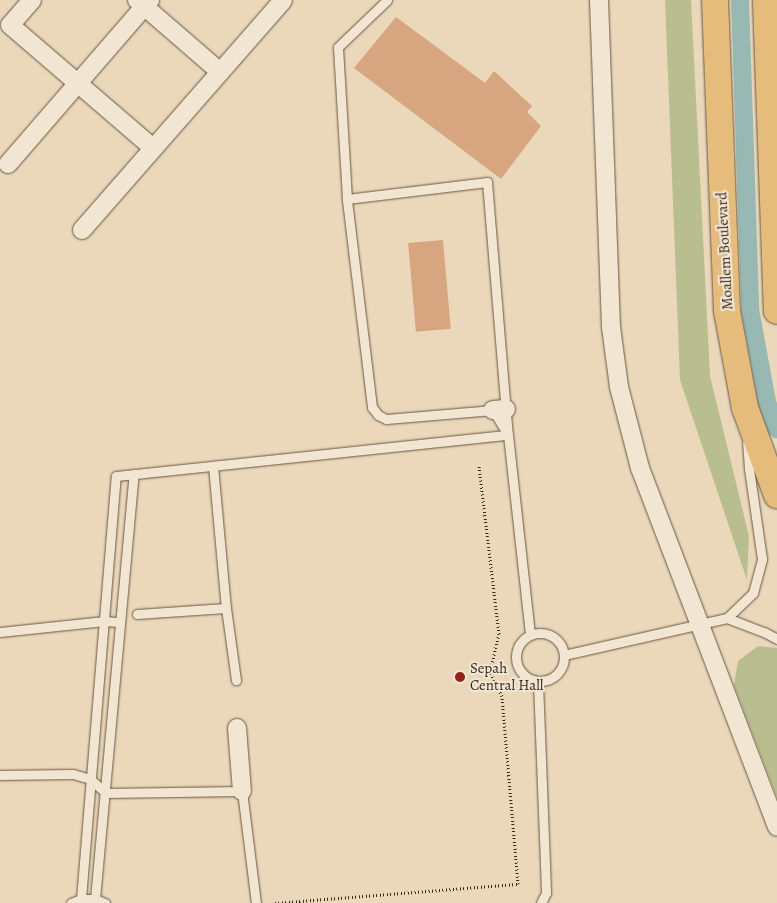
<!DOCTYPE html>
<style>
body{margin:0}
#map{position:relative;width:777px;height:903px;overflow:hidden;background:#ebd8ba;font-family:Alegreya,serif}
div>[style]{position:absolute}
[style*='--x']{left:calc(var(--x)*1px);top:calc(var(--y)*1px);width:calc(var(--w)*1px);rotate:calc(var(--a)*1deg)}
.green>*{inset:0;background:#b8be8f}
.canal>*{height:18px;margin:-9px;padding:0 9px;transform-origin:9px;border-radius:9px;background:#98b9b3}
.building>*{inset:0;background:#d7a580;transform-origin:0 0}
.path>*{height:3px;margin-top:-1.5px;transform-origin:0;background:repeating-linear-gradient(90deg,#382b1e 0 1px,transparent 0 3.5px)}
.roads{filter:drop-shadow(0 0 1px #655645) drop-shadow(0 0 1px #655645)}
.service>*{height:9px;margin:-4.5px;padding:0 4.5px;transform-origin:4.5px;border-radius:4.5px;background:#f2e6d2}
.service>.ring{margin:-4.5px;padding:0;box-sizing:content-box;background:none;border:9px solid #f2e6d2;border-radius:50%}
.minor>*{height:18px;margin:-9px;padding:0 9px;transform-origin:9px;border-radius:9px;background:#f2e6d2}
.primary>*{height:26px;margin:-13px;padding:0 13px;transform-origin:13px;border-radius:13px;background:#e6bc7d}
.dots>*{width:14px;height:14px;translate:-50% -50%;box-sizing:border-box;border:2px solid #f2e6d2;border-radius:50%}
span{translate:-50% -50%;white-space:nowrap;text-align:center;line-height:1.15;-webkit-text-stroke:4px #f2e6d2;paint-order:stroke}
.street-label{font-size:15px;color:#382b1e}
.poi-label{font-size:15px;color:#382b1e}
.left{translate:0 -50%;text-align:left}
</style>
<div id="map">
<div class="green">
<i style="clip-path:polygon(665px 0,691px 0,710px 376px,749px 536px,747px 580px,680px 380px)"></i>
<i style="clip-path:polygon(758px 646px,777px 648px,777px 797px,734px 685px,738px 661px)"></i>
</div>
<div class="canal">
<i style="--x:740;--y:0;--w:309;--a:88.1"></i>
<i style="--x:750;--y:309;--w:95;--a:79.6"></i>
<i style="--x:767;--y:402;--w:29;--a:70"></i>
</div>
<div class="building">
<i style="clip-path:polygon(396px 17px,485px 83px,494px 71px,532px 106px,527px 112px,541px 126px,501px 179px,354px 68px)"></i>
<i style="left:443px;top:240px;width:89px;height:35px;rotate:85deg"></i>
</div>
<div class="path">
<i style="--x:275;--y:903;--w:244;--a:-4.5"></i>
<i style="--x:518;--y:884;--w:189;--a:-94.9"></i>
<i style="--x:502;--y:696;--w:27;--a:-117"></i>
<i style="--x:490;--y:672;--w:39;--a:-77"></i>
<i style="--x:499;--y:634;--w:169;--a:-96.8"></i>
</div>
<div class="roads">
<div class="service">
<i style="--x:347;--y:199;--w:152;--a:-93.4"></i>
<i style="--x:338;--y:47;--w:68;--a:-43.8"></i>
<i style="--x:508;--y:435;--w:29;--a:-121"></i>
<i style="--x:493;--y:410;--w:107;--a:175.2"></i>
<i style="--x:386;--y:419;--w:9;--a:-153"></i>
<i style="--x:378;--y:415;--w:10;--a:-127"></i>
<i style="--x:372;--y:407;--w:209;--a:-96.9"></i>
<i style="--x:347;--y:199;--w:141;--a:-6.9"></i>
<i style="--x:487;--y:182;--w:254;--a:85.3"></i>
<i style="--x:508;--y:435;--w:201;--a:83.7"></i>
<i style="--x:213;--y:466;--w:143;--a:84.8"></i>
<i style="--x:137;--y:614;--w:89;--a:-3.9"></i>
<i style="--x:226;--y:608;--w:73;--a:82.1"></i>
<i style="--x:727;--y:618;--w:36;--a:-44"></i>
<i style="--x:753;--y:593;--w:35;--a:-75"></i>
<i style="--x:762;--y:559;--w:91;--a:-98.2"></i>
<i style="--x:749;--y:469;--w:26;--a:-94"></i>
<i style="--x:0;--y:632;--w:105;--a:-6"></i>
<i style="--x:104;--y:621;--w:16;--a:4"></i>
<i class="ring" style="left:516px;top:633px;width:39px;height:39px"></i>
<i style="--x:564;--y:655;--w:167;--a:-12.8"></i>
<i style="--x:727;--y:618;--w:40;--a:21"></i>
<i style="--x:764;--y:632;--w:15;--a:28"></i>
<i style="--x:538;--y:682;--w:211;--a:87.8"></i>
<i style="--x:546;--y:893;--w:11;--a:117"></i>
<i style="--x:0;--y:775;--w:73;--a:-0.8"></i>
<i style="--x:73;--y:774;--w:18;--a:16"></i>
<i style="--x:90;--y:779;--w:21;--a:41"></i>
<i style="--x:106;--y:793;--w:136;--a:-0.8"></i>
<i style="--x:242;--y:791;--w:113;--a:82.9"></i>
<i style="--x:81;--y:899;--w:424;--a:-85.3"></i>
<i style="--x:116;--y:476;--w:394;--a:-6"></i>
<i style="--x:95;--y:899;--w:427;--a:-84.8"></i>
<i style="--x:71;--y:903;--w:11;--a:-22"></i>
<i style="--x:81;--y:899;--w:14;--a:0"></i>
<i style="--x:95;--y:899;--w:11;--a:22"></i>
</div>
<div class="minor">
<i style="--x:32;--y:0;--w:33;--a:131"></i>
<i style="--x:10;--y:25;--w:189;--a:40.7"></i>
<i style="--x:137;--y:0;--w:110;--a:40.9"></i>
<i style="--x:599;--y:0;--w:327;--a:87.9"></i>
<i style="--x:611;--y:327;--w:61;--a:82.4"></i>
<i style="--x:619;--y:387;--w:84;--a:75.5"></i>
<i style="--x:640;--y:468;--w:384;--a:69.1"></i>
<i style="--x:8;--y:164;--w:217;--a:-49.1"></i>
<i style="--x:82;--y:230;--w:305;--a:-48.8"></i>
<i style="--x:493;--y:410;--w:13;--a:-4"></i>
<i style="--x:237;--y:728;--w:63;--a:85.5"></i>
</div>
<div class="primary">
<i style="--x:715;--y:0;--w:311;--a:87.8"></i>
<i style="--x:727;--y:311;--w:99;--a:79.5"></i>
<i style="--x:745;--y:408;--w:93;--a:69.8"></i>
<i style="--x:766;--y:0;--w:311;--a:88"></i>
</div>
</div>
<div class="dots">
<i style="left:460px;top:677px;background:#8f2418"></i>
</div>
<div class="street-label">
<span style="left:725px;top:251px;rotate:-93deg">Moallem Boulevard</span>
</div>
<div class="poi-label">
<span class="left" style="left:470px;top:677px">Sepah<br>Central Hall</span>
</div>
</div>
